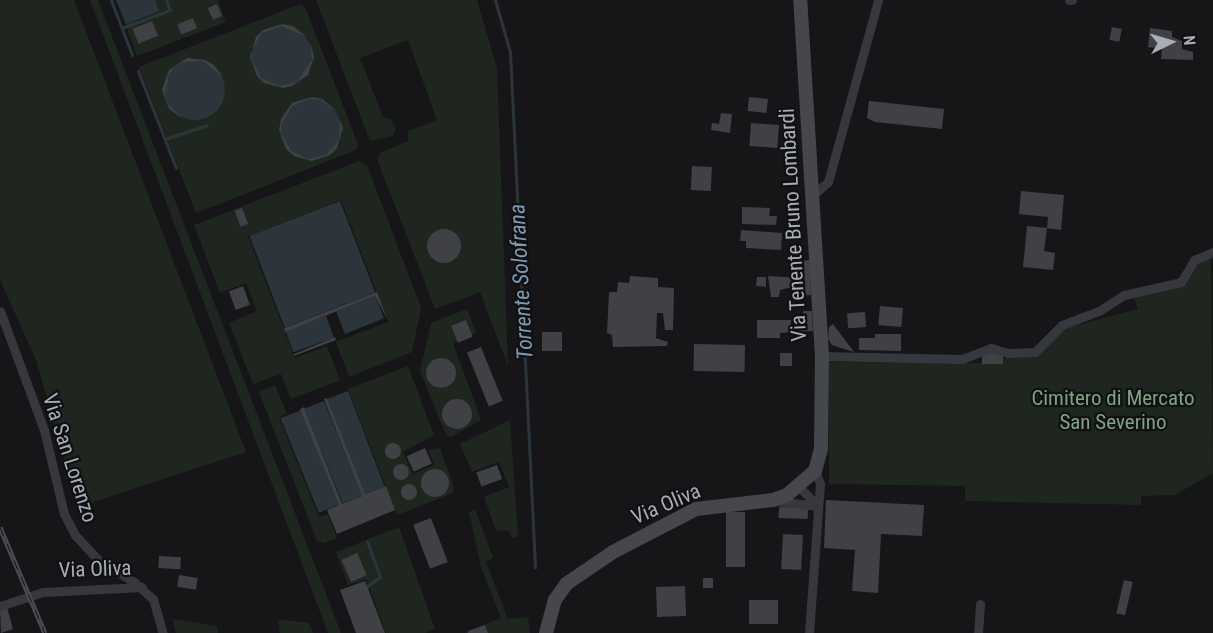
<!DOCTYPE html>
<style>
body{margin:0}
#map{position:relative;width:1213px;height:633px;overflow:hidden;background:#161618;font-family:"Roboto Condensed",sans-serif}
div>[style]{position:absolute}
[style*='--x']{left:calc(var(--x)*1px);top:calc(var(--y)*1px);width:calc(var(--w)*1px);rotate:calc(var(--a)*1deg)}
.green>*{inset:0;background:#1e261f}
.water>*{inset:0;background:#2c353c;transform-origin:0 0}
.round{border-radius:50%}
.stream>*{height:3px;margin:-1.5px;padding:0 1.5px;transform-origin:1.5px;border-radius:1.5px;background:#2c353c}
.building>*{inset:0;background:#404145;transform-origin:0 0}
.street>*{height:9px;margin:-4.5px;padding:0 4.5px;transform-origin:4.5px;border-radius:4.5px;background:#37383d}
.secondary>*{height:14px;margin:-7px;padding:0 7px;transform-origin:7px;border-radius:7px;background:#45474d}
.rail>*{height:5px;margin-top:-2.5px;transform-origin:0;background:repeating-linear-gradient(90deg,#111113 0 9px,#4a4c52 0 18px);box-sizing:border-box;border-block:2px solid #4a4c52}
span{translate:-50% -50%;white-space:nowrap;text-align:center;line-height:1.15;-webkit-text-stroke:4.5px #111113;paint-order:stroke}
.street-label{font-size:21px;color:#a8adb8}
.park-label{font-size:21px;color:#7fa381}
.water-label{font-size:22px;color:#7f9bb3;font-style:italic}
.north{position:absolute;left:1141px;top:12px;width:60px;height:60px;-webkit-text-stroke:4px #111113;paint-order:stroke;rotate:85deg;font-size:16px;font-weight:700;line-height:24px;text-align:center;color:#a8adb8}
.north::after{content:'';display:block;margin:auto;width:21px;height:27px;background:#a8adb8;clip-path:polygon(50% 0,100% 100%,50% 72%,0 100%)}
</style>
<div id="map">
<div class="green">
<i style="clip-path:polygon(0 0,74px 0,246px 452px,78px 507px,36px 360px,0 280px)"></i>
<i style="clip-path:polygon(90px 0,98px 0,341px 633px,328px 633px)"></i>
<i style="clip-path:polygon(116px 0,218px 0,226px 22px,137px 56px)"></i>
<i style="clip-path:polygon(316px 0,477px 0,497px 68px,508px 366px,480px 292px,435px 309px,377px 159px,380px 153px,408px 141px,408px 131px,437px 120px,408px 40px,360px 58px,383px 117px,391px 119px,396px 129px,393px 136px,370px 141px)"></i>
<i style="clip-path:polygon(300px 4px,305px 7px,358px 144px,356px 150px,196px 213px,139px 67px)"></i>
<i style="clip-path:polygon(359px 161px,367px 165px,421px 308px,412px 352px,349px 377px,336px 342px,388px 322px,341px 200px,248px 236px,295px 358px,327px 346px,340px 380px,291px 399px,281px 374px,253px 384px,229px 323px,257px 311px,246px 283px,220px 293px,194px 225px)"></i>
<i style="clip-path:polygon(1211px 257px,1213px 473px,1175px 495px,1141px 496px,1141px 505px,965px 501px,965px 486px,829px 484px,829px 362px,982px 363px,982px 353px,1003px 353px,1004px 358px,1037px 355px,1062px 329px,1138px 309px,1133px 295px,1183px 286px,1197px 261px)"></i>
<i style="clip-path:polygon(467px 309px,476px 333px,453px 343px,481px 420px,451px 437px,446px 435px,420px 371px,431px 323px)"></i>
<i style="clip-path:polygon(408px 366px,434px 435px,403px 452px,413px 474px,434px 465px,428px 450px,440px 448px,454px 487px,453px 493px,397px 515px,348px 389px)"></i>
<i style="clip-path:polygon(275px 385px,287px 414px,279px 417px,319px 517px,328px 514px,337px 538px,324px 543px,317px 541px,259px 392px)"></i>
<i style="clip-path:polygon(510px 420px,518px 536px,512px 538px,508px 530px,496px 531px,484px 497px,509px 487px,499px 462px,472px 472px,460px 444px)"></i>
<i style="clip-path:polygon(475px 509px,493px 558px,486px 562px,508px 619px,528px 617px,530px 633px,465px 633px,501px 618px,481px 567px,469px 512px)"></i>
<i style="clip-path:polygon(399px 527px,435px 629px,425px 633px,386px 633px,366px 579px,348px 585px,336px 552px)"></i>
<i style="clip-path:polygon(172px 619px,217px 626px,218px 633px,176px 633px)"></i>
<i style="clip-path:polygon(278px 619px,309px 623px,313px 633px,280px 633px)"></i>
</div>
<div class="water">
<i style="clip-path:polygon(116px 0,155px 0,159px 11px,126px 24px)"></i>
<i class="round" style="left:252px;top:26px;width:60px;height:60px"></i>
<i class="round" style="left:165px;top:60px;width:60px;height:60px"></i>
<i class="round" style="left:281px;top:99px;width:60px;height:60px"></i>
<i style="left:340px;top:201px;width:98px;height:97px;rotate:69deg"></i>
<i style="left:375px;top:296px;width:24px;height:42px;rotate:68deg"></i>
<i style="left:326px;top:316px;width:23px;height:43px;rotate:70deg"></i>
<i style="left:348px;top:391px;width:102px;height:22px;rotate:69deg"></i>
<i style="left:324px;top:401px;width:102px;height:21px;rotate:68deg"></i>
<i style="left:301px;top:410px;width:102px;height:22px;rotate:68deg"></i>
</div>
<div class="stream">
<i style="--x:111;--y:0;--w:59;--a:69.1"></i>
<i style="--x:495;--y:0;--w:54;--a:73.9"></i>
<i style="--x:510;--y:52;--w:516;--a:87.22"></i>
<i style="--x:122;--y:28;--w:51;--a:-20.6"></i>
<i style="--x:170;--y:10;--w:11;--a:-112"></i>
<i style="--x:138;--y:71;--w:104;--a:68.6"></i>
<i style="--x:165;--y:139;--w:44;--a:-18.4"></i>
<i style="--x:367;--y:586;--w:16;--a:-35"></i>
<i style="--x:380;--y:577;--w:38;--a:-110"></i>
</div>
<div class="building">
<i style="left:217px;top:4px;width:13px;height:10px;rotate:67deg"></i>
<i style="left:193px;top:18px;width:11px;height:17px;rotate:68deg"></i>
<i style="left:152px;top:21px;width:16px;height:21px;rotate:68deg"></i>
<i style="clip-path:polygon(282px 24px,293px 26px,307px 37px,281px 26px,262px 33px,252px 50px,252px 60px,261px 78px,279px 86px,297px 82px,312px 60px,310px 41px,314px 57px,308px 75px,292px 86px,283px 88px,264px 83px,257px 76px,250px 57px,256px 37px,263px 30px)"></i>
<i style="left:1112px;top:27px;width:10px;height:13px;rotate:11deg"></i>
<i style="clip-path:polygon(1150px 28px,1172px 31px,1172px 37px,1182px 41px,1182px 49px,1193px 52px,1193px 60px,1161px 59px,1162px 49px,1148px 47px)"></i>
<i style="clip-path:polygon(187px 58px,205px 60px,214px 65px,223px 77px,203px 61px,184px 62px,175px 67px,169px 75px,165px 94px,168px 104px,183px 119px,169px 109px,162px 90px,169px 70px)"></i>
<i style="clip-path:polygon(312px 97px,322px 99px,338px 112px,320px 100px,309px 99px,292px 106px,282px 123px,281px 133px,291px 151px,308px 159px,326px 155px,339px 140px,340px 120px,343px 128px,337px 148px,330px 155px,312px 161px,294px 156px,286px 149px,279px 130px,281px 119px,292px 103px)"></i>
<i style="left:749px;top:97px;width:19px;height:14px;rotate:6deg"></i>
<i style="clip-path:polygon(869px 101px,944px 109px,942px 129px,875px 122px,867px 118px)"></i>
<i style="clip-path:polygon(721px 113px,732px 114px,730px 133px,711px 130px,712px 123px,719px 124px)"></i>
<i style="left:751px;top:123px;width:28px;height:23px;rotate:4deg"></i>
<i style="left:692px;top:166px;width:20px;height:24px;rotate:3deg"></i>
<i style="clip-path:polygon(1021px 191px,1064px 195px,1061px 230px,1047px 228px,1048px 217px,1019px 214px)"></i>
<i style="clip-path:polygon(742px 207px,770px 208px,769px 216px,777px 216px,776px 225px,742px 224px)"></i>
<i style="left:242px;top:208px;width:17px;height:8px;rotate:69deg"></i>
<i style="clip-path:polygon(1027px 226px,1047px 228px,1044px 251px,1055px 253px,1053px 270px,1023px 267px)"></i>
<i class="round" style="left:427px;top:229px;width:34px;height:34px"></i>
<i style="clip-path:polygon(741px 230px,782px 233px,781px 250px,746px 248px,746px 241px,740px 241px)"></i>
<i style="clip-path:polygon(810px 260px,811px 295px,797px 296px,796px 289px,788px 288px,780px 290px,779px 297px,771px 297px,768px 276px,800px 278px,800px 261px)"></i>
<i style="clip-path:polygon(630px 276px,658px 278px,658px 287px,674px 288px,673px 330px,665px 330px,663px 313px,657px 313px,656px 338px,668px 342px,667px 346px,613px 347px,612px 335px,607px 333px,609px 292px,617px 292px,618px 282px,629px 283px)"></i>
<i style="clip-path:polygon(757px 277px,766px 277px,766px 287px,756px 286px)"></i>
<i style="left:243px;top:286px;width:20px;height:15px;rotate:70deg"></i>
<i style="clip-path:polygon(377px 292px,387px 319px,375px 296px,285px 332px,284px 328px)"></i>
<i style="left:880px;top:306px;width:23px;height:19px;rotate:5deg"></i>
<i style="clip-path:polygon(803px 311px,812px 311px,813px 331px,795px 332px,795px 326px,803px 322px)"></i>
<i style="left:865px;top:312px;width:15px;height:18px;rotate:86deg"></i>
<i style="left:466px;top:320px;width:18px;height:16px;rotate:68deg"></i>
<i style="clip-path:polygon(757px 320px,791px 320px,791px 332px,780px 333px,780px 338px,757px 338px)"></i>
<i style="clip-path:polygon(833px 324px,854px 352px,832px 345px,828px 339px,829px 327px)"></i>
<i style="left:542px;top:332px;width:20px;height:19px"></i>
<i style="clip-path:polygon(875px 334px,901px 334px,901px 351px,859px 350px,859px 338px,875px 338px)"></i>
<i style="clip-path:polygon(335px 337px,336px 340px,294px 356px,294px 354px)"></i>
<i style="left:694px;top:344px;width:51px;height:27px;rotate:1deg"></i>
<i style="left:481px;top:347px;width:58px;height:15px;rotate:68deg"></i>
<i style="left:780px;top:353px;width:12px;height:13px"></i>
<i style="left:982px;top:353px;width:21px;height:11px"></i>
<i class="round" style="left:426px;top:358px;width:30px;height:30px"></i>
<i style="clip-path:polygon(327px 398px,365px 494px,386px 486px,395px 510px,337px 534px,327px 510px,339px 505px,300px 409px,304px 407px,342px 504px,362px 496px,324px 399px)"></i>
<i class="round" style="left:442px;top:399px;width:30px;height:30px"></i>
<i class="round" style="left:385px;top:443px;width:16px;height:16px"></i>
<i style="left:425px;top:448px;width:17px;height:20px;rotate:66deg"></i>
<i class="round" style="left:393px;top:464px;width:16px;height:16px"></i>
<i style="left:497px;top:465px;width:15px;height:22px;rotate:70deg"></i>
<i class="round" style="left:421px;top:469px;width:28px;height:28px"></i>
<i class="round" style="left:401px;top:484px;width:16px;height:16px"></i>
<i style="clip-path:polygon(826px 500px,924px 505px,922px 536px,881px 534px,878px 593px,852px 591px,855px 550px,824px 548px)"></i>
<i style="left:779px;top:507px;width:29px;height:11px;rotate:2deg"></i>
<i style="left:726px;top:512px;width:19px;height:55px"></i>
<i style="left:431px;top:518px;width:47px;height:19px;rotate:69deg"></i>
<i style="left:783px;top:534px;width:20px;height:35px;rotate:3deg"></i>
<i style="left:357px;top:553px;width:24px;height:17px;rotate:66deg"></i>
<i style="left:159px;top:556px;width:22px;height:12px;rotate:3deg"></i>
<i style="left:179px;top:575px;width:19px;height:12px;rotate:9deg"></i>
<i style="left:713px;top:578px;width:10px;height:10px;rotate:90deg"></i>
<i style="left:1124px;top:580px;width:9px;height:34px;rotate:13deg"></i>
<i style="clip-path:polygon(365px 581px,367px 586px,385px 633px,356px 633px,340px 590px)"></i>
<i style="left:685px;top:586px;width:30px;height:29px;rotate:88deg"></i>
<i style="left:749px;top:600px;width:29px;height:24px"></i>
<i style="clip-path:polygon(7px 607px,13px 629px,1px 633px,0 609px)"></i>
<i style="clip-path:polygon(485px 625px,488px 633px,468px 633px,468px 631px)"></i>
</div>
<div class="street">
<i style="--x:1069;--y:0;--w:3;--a:0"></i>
<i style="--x:813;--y:195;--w:20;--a:-41"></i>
<i style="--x:828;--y:182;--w:189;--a:-74.6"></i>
<i style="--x:0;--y:311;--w:127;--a:69.7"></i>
<i style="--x:44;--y:430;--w:86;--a:76.6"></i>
<i style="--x:64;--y:514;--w:24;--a:62"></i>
<i style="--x:75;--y:535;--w:33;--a:47"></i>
<i style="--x:97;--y:559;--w:44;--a:31.9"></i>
<i style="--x:134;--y:582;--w:25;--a:42"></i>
<i style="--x:153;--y:599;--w:35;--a:74"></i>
<i style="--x:822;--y:356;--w:140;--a:1.2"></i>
<i style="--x:962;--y:359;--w:31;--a:-21"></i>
<i style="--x:991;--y:348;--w:18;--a:16"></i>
<i style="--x:1008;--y:353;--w:27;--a:-2"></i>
<i style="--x:1035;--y:352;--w:38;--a:-45"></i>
<i style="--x:1062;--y:325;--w:40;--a:-21"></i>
<i style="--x:1099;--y:311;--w:30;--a:-33"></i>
<i style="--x:1124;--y:295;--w:58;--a:-12.8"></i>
<i style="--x:1181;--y:282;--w:26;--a:-59"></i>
<i style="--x:1194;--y:260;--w:21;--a:-23"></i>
<i style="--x:800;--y:488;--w:25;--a:45"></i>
<i style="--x:776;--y:501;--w:42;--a:6.8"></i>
<i style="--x:0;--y:606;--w:45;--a:-18"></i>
<i style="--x:43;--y:592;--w:99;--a:-2.9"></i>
<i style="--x:809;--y:633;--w:149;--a:-85.8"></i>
<i style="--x:820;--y:484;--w:14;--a:-111"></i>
<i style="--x:978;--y:633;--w:29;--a:-86"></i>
</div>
<div class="secondary">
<i style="--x:546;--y:633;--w:34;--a:-75"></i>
<i style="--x:555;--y:600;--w:19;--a:-55"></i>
<i style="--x:566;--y:584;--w:57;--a:-34.2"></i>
<i style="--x:613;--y:552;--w:93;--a:-27.4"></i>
<i style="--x:696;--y:509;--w:78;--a:-6.7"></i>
<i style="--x:773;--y:500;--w:15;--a:-20"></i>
<i style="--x:787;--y:495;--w:37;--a:-41"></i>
<i style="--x:815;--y:471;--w:23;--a:-75"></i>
<i style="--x:821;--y:449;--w:93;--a:-89.4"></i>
<i style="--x:822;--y:356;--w:357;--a:-93.5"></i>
</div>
<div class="rail">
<i style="--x:0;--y:527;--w:115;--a:67"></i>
</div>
<div class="street-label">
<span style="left:793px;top:225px;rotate:-93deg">Via Tenente Bruno Lombardi</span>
<span style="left:70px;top:458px;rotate:72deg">Via San Lorenzo</span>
<span style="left:666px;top:504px;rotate:-23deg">Via Oliva</span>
<span style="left:95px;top:569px;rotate:-2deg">Via Oliva</span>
</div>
<div class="park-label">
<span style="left:1113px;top:410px">Cimitero di Mercato<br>San Severino</span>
</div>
<div class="water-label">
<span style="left:521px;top:282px;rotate:-93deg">Torrente Solofrana</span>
</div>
<div class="north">N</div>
</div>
